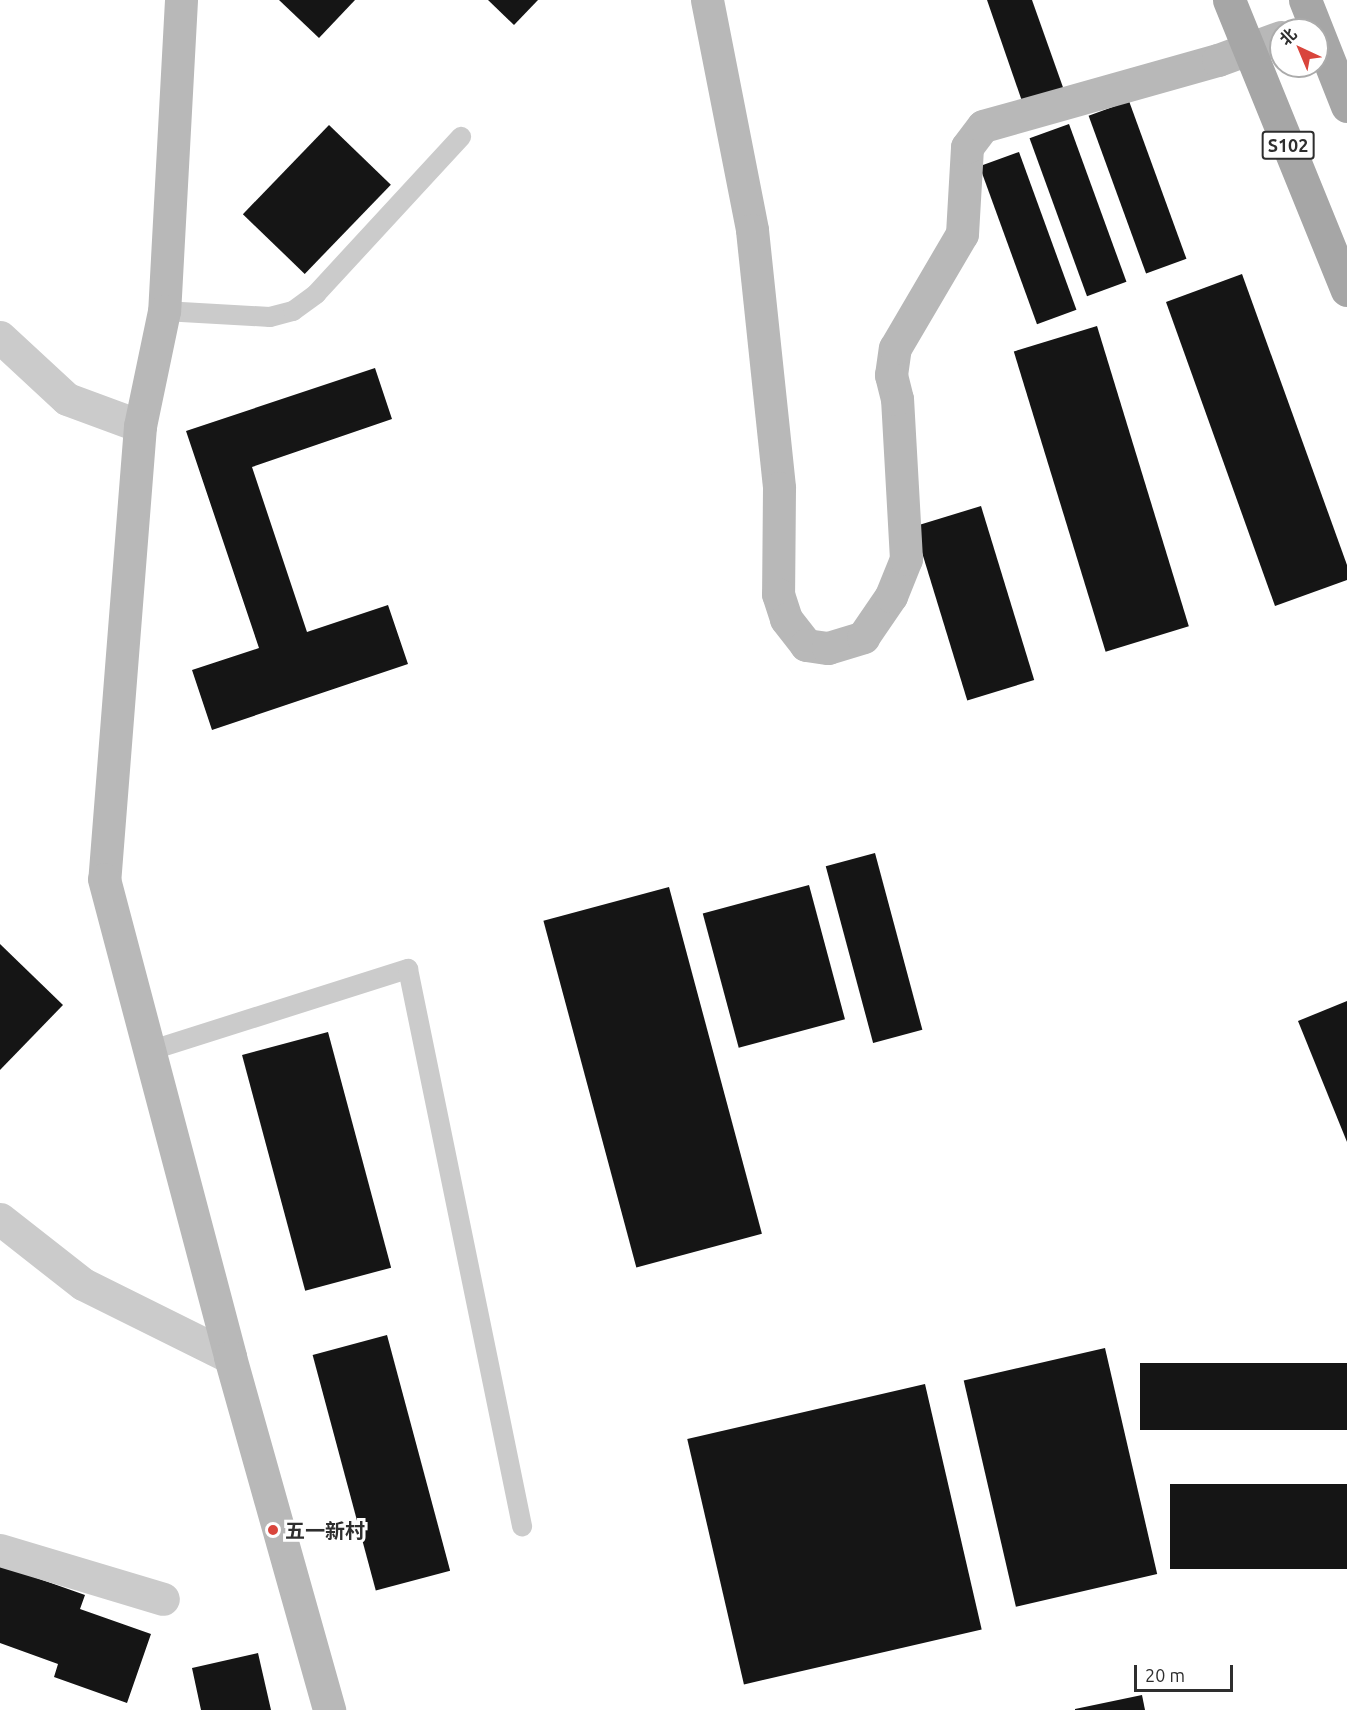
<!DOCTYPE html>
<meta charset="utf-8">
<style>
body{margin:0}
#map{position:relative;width:1347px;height:1710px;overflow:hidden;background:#fff;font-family:Ubuntu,"Noto Sans SC",sans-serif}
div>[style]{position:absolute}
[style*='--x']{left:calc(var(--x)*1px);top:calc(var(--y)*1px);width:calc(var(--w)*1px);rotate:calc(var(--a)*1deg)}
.building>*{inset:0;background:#151515;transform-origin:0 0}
.lane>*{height:20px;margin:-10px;padding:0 10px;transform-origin:10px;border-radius:10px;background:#cbcbcb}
.street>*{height:33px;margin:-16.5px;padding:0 16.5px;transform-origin:16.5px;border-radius:16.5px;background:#cbcbcb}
.secondary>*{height:33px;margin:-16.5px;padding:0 16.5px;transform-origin:16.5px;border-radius:16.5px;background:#b8b8b8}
.primary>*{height:33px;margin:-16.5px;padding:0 16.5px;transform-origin:16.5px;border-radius:16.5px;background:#a6a6a6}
.dots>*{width:16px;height:16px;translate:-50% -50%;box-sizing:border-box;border:3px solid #fff;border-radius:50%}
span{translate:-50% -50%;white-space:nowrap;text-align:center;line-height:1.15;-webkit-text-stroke:6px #fff;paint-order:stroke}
.shield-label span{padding:2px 4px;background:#fff;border:2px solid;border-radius:4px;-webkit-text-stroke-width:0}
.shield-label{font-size:18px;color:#2e2e2e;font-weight:700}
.poi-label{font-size:20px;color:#2e2e2e;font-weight:700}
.left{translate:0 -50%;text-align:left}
.north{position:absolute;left:1269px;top:18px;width:60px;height:60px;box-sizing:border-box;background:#fff;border:2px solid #ababab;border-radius:50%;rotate:316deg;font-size:16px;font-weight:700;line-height:24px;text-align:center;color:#2e2e2e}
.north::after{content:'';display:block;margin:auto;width:21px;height:27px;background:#d9453c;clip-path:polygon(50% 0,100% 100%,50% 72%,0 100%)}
.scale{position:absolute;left:1134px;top:1665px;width:99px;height:27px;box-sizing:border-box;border:3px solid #2e2e2e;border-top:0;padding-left:8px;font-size:18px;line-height:21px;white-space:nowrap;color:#2e2e2e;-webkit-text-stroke:4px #fff;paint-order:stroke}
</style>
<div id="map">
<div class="building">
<i style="clip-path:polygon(279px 0,355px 0,319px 38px)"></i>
<i style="clip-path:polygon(488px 0,538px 0,514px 25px)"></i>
<i style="clip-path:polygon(987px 0,1032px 0,1065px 93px,1024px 107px)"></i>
<i style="left:1129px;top:101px;width:168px;height:43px;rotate:70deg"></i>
<i style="left:1069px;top:124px;width:168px;height:42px;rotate:70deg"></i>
<i style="left:329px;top:125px;width:86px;height:124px;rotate:44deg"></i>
<i style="left:1019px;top:152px;width:168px;height:42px;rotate:70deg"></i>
<i style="clip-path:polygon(1242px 274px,1347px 565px,1347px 580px,1275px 606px,1166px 302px)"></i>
<i style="left:1097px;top:326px;width:314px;height:87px;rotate:73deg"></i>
<i style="clip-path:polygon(375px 368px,392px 419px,252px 467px,307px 632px,388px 605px,408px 664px,212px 730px,192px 670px,259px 648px,186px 431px)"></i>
<i style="left:981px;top:506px;width:182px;height:70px;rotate:73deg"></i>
<i style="left:875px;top:853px;width:183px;height:51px;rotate:75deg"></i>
<i style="left:809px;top:885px;width:139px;height:110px;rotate:75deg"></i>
<i style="left:669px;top:887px;width:359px;height:130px;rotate:75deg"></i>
<i style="clip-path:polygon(0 944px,63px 1005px,0 1070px)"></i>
<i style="clip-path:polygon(1347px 1001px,1347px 1142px,1298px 1021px)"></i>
<i style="left:328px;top:1032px;width:244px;height:89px;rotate:75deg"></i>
<i style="left:387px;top:1335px;width:244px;height:77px;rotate:75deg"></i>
<i style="left:1105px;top:1348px;width:232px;height:145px;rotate:77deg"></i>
<i style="left:1347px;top:1363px;width:67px;height:207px;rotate:90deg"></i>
<i style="left:925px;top:1384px;width:252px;height:244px;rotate:77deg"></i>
<i style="left:1347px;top:1484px;width:85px;height:177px;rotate:90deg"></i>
<i style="clip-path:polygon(0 1565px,85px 1595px,80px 1609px,151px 1634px,127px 1703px,54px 1677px,58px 1664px,0 1643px)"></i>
<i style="clip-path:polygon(258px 1653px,271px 1710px,201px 1710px,192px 1668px)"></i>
<i style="clip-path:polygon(1142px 1695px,1145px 1710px,1075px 1710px,1075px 1709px)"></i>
</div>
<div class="lane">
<i style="--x:164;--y:311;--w:106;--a:3.2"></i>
<i style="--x:270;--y:317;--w:24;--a:-15"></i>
<i style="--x:293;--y:311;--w:29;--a:-36"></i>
<i style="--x:316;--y:294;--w:214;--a:-47.3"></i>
<i style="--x:149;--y:1051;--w:272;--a:-17.6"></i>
<i style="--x:408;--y:969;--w:569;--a:78.43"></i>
</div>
<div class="street">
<i style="--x:0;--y:337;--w:91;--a:42.8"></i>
<i style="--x:67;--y:399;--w:78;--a:20.3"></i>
<i style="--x:0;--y:1219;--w:105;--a:38.1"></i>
<i style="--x:83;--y:1284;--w:164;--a:26.4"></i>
<i style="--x:0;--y:1550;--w:170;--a:16.7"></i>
</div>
<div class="secondary">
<i style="--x:181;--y:0;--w:311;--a:93.1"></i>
<i style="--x:164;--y:311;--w:117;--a:101.8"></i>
<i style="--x:140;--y:426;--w:454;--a:94.5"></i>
<i style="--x:104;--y:879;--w:494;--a:75.2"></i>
<i style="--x:230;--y:1357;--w:367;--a:74.3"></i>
<i style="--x:707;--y:0;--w:234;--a:78.9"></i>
<i style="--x:752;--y:230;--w:259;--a:84"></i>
<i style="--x:779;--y:488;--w:106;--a:90.5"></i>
<i style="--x:778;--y:594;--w:26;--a:72"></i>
<i style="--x:786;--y:619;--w:33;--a:52"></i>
<i style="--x:806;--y:645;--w:22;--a:8"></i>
<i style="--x:828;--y:648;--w:37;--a:-17"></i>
<i style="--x:863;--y:637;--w:50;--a:-55.7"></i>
<i style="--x:891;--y:596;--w:40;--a:-68"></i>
<i style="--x:906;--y:559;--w:160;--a:-93.2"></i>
<i style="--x:897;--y:399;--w:25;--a:-104"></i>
<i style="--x:891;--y:375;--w:27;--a:-82"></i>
<i style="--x:895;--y:348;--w:132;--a:-59.6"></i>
<i style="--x:962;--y:234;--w:87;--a:-86.7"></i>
<i style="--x:967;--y:147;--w:26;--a:-53"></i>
<i style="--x:983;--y:126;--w:244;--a:-15.7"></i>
<i style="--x:1218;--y:60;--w:67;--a:-20.1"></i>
</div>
<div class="primary">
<i style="--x:1229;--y:0;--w:313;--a:67.9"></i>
<i style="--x:1305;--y:0;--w:114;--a:68.4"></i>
</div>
<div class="dots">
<i style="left:273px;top:1530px;background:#d9453c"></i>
</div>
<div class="shield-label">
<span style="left:1288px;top:145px">S102</span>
</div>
<div class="poi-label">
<span class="left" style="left:285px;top:1530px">五一新村</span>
</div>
<div class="north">北</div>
<div class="scale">20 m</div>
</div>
